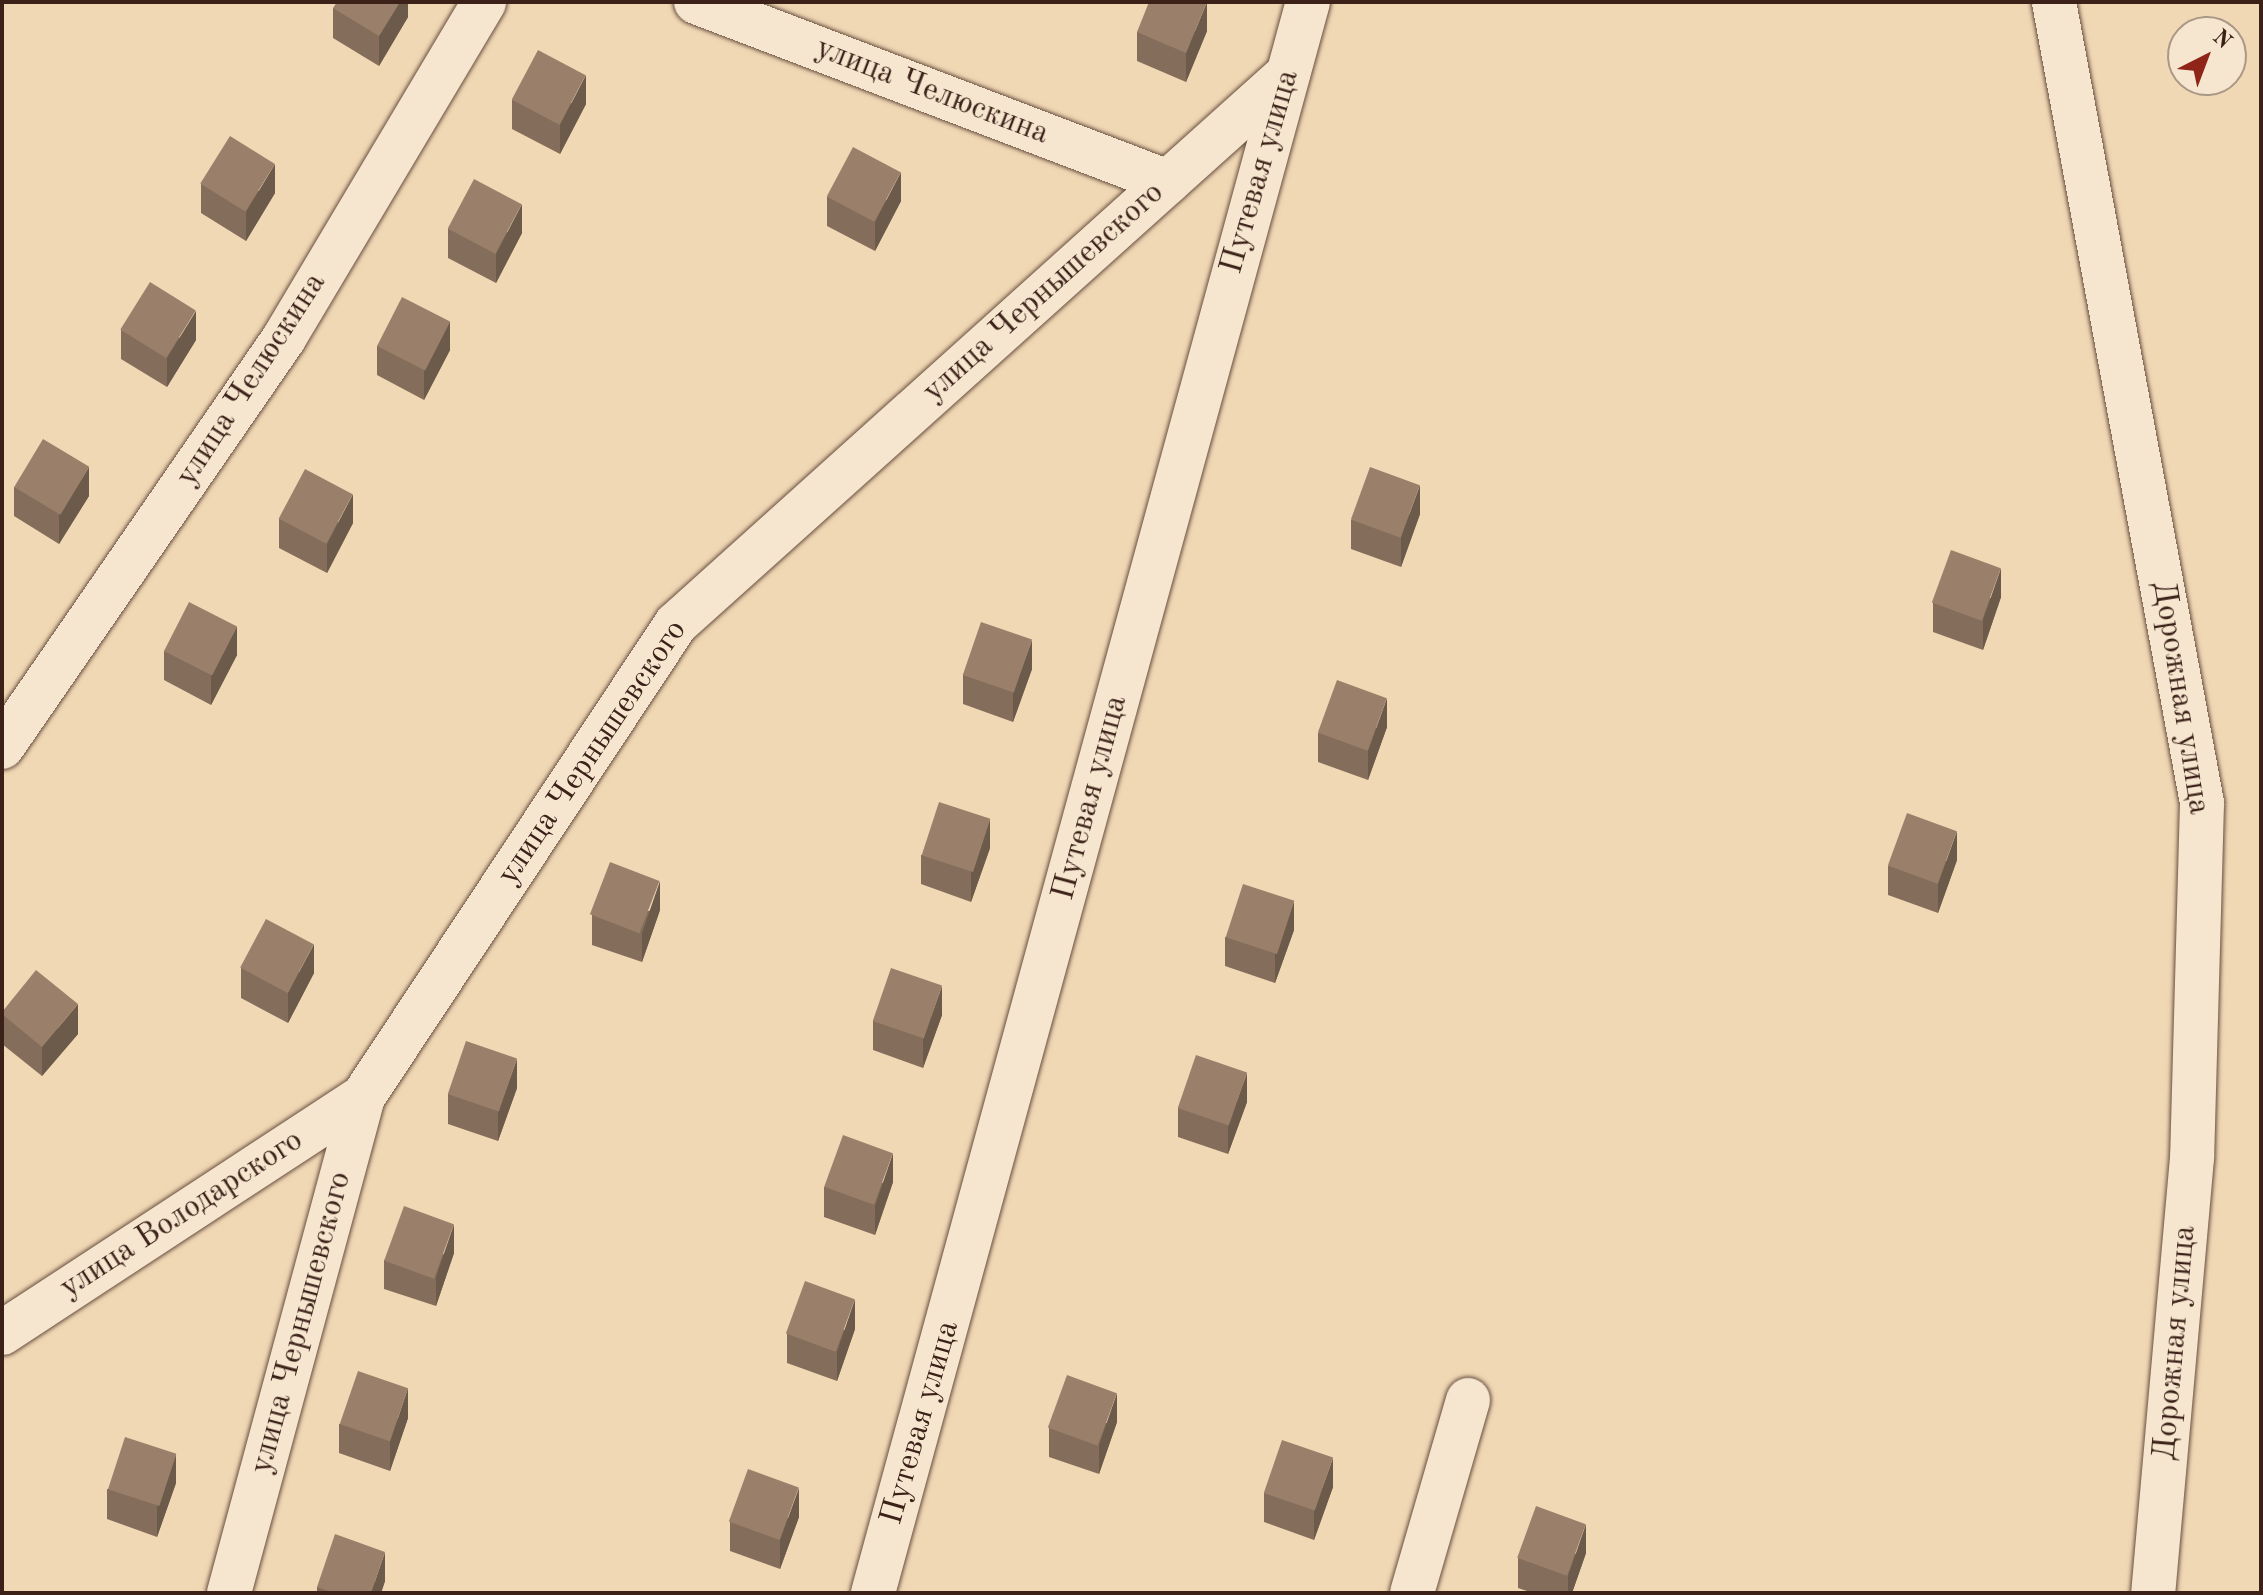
<!DOCTYPE html>
<meta charset="utf-8">
<style>
body{margin:0}
#map{position:relative;width:2263px;height:1595px;overflow:hidden;background:#f1d8b5;font-family:"Old Standard TT",serif}
div>[style]{position:absolute}
[style*='--x']{left:calc(var(--x)*1px);top:calc(var(--y)*1px);width:calc(var(--w)*1px);rotate:calc(var(--a)*1deg)}
.roads{filter:drop-shadow(0 0 2px #684f3f) drop-shadow(0 0 2px #684f3f)}
.minor>*{height:44px;margin:-22px;padding:0 22px;transform-origin:22px;border-radius:22px;background:#f6e6cf}
.wall>*{inset:0;background:#846e5b}
.shaded-wall>*{inset:0;background:#6c5a4a}
.building>*{inset:0;background:#9a806a;transform-origin:0 0}
span{translate:-50% -50%;white-space:nowrap;text-align:center;line-height:1.15;-webkit-text-stroke:6px #f6e6cf;paint-order:stroke}
.street-label{font-size:32px;color:#3b2118}
.frame{position:absolute;inset:0;border:4px solid #3b2118;pointer-events:none}
.north{position:absolute;left:2167px;top:16px;width:80px;height:80px;box-sizing:border-box;background:#f6e6cf;border:2px solid #ab9786;border-radius:50%;rotate:42deg;font-size:22px;font-weight:700;line-height:32px;text-align:center;color:#3b2118}
.north::after{content:'';display:block;margin:auto;width:28px;height:36px;background:#8f2418;clip-path:polygon(50% 0,100% 100%,50% 72%,0 100%)}
</style>
<div id="map">
<div class="roads">
<div class="minor">
<i style="--x:696;--y:2;--w:505;--a:20.87"></i>
<i style="--x:2054;--y:2;--w:815;--a:79.53"></i>
<i style="--x:2202;--y:803;--w:355;--a:91.6"></i>
<i style="--x:2192;--y:1158;--w:437;--a:95.1"></i>
<i style="--x:2;--y:747;--w:497;--a:-55.4"></i>
<i style="--x:284;--y:338;--w:391;--a:-59.2"></i>
<i style="--x:2;--y:1333;--w:431;--a:-33.2"></i>
<i style="--x:229;--y:1593;--w:514;--a:-74.88"></i>
<i style="--x:363;--y:1097;--w:567;--a:-56.51"></i>
<i style="--x:676;--y:624;--w:823;--a:-41.95"></i>
<i style="--x:873;--y:1593;--w:1649;--a:-74.71"></i>
<i style="--x:1412;--y:1593;--w:201;--a:-73.8"></i>
</div>
</div>
<div class="wall">
<i style="clip-path:polygon(408px 2px,408px 17px,379px 66px,333px 38px,333px 8px)"></i>
<i style="clip-path:polygon(1207px 31px,1186px 82px,1137px 61px,1137px 32px)"></i>
<i style="clip-path:polygon(512px 100px,586px 104px,560px 154px,512px 129px)"></i>
<i style="clip-path:polygon(201px 184px,275px 193px,246px 241px,201px 213px)"></i>
<i style="clip-path:polygon(827px 197px,901px 201px,875px 251px,827px 226px)"></i>
<i style="clip-path:polygon(448px 229px,522px 233px,496px 283px,448px 258px)"></i>
<i style="clip-path:polygon(121px 330px,196px 340px,167px 387px,121px 359px)"></i>
<i style="clip-path:polygon(377px 346px,450px 350px,424px 400px,377px 375px)"></i>
<i style="clip-path:polygon(14px 487px,89px 496px,59px 544px,14px 516px)"></i>
<i style="clip-path:polygon(1420px 514px,1401px 567px,1351px 549px,1351px 520px)"></i>
<i style="clip-path:polygon(279px 519px,353px 523px,327px 573px,279px 548px)"></i>
<i style="clip-path:polygon(2001px 597px,1983px 650px,1933px 632px,1933px 603px)"></i>
<i style="clip-path:polygon(164px 651px,237px 655px,211px 705px,164px 680px)"></i>
<i style="clip-path:polygon(1032px 669px,1013px 722px,963px 704px,963px 675px)"></i>
<i style="clip-path:polygon(1387px 727px,1368px 780px,1318px 762px,1318px 733px)"></i>
<i style="clip-path:polygon(990px 848px,971px 902px,921px 884px,921px 855px)"></i>
<i style="clip-path:polygon(1957px 860px,1938px 913px,1888px 895px,1888px 866px)"></i>
<i style="clip-path:polygon(660px 910px,642px 962px,592px 945px,592px 915px)"></i>
<i style="clip-path:polygon(1294px 930px,1275px 983px,1225px 966px,1225px 937px)"></i>
<i style="clip-path:polygon(241px 968px,314px 973px,288px 1023px,241px 998px)"></i>
<i style="clip-path:polygon(2px 1012px,78px 1034px,42px 1076px,2px 1044px)"></i>
<i style="clip-path:polygon(942px 1015px,923px 1068px,873px 1050px,873px 1021px)"></i>
<i style="clip-path:polygon(517px 1088px,498px 1141px,448px 1124px,448px 1094px)"></i>
<i style="clip-path:polygon(1247px 1102px,1228px 1154px,1178px 1137px,1178px 1108px)"></i>
<i style="clip-path:polygon(893px 1182px,875px 1235px,824px 1217px,824px 1187px)"></i>
<i style="clip-path:polygon(454px 1253px,436px 1306px,384px 1289px,384px 1260px)"></i>
<i style="clip-path:polygon(855px 1329px,837px 1381px,787px 1363px,787px 1334px)"></i>
<i style="clip-path:polygon(408px 1418px,390px 1471px,339px 1453px,339px 1424px)"></i>
<i style="clip-path:polygon(1117px 1422px,1099px 1474px,1049px 1457px,1049px 1428px)"></i>
<i style="clip-path:polygon(176px 1483px,157px 1537px,107px 1519px,107px 1489px)"></i>
<i style="clip-path:polygon(1333px 1487px,1314px 1540px,1264px 1522px,1264px 1493px)"></i>
<i style="clip-path:polygon(799px 1517px,780px 1569px,730px 1551px,730px 1522px)"></i>
<i style="clip-path:polygon(1586px 1553px,1572px 1593px,1533px 1593px,1518px 1588px,1518px 1558px)"></i>
<i style="clip-path:polygon(385px 1581px,381px 1593px,317px 1593px,317px 1587px)"></i>
</div>
<div class="shaded-wall">
<i style="clip-path:polygon(400px 2px,408px 2px,408px 17px,379px 66px,379px 36px)"></i>
<i style="clip-path:polygon(1207px 2px,1207px 31px,1186px 82px,1186px 53px)"></i>
<i style="clip-path:polygon(586px 75px,586px 104px,560px 154px,560px 125px)"></i>
<i style="clip-path:polygon(275px 164px,275px 193px,246px 241px,246px 212px)"></i>
<i style="clip-path:polygon(901px 172px,901px 201px,875px 251px,875px 222px)"></i>
<i style="clip-path:polygon(522px 204px,522px 233px,496px 283px,496px 254px)"></i>
<i style="clip-path:polygon(196px 311px,196px 340px,167px 387px,167px 358px)"></i>
<i style="clip-path:polygon(450px 321px,450px 350px,424px 400px,424px 371px)"></i>
<i style="clip-path:polygon(89px 467px,89px 496px,59px 544px,59px 515px)"></i>
<i style="clip-path:polygon(1420px 485px,1420px 514px,1401px 567px,1401px 537px)"></i>
<i style="clip-path:polygon(353px 494px,353px 523px,327px 573px,327px 544px)"></i>
<i style="clip-path:polygon(2001px 568px,2001px 597px,1983px 650px,1983px 620px)"></i>
<i style="clip-path:polygon(237px 626px,237px 655px,211px 705px,211px 676px)"></i>
<i style="clip-path:polygon(1032px 640px,1032px 669px,1013px 722px,1013px 692px)"></i>
<i style="clip-path:polygon(1387px 698px,1387px 727px,1368px 780px,1368px 751px)"></i>
<i style="clip-path:polygon(990px 819px,990px 848px,971px 902px,971px 872px)"></i>
<i style="clip-path:polygon(1957px 831px,1957px 860px,1938px 913px,1938px 884px)"></i>
<i style="clip-path:polygon(660px 881px,660px 910px,642px 962px,642px 933px)"></i>
<i style="clip-path:polygon(1294px 901px,1294px 930px,1275px 983px,1275px 954px)"></i>
<i style="clip-path:polygon(314px 944px,314px 973px,288px 1023px,288px 993px)"></i>
<i style="clip-path:polygon(942px 986px,942px 1015px,923px 1068px,923px 1039px)"></i>
<i style="clip-path:polygon(78px 1004px,78px 1034px,42px 1076px,42px 1047px)"></i>
<i style="clip-path:polygon(517px 1059px,517px 1088px,498px 1141px,498px 1111px)"></i>
<i style="clip-path:polygon(1247px 1073px,1247px 1102px,1228px 1154px,1228px 1125px)"></i>
<i style="clip-path:polygon(893px 1153px,893px 1182px,875px 1235px,875px 1206px)"></i>
<i style="clip-path:polygon(454px 1224px,454px 1253px,436px 1306px,436px 1277px)"></i>
<i style="clip-path:polygon(855px 1299px,855px 1329px,837px 1381px,837px 1352px)"></i>
<i style="clip-path:polygon(408px 1388px,408px 1418px,390px 1471px,390px 1442px)"></i>
<i style="clip-path:polygon(1117px 1393px,1117px 1422px,1099px 1474px,1099px 1445px)"></i>
<i style="clip-path:polygon(176px 1454px,176px 1483px,157px 1537px,157px 1507px)"></i>
<i style="clip-path:polygon(1333px 1458px,1333px 1487px,1314px 1540px,1314px 1511px)"></i>
<i style="clip-path:polygon(799px 1488px,799px 1517px,780px 1569px,780px 1540px)"></i>
<i style="clip-path:polygon(1586px 1524px,1586px 1553px,1572px 1593px,1568px 1593px,1568px 1576px)"></i>
<i style="clip-path:polygon(385px 1552px,385px 1581px,381px 1593px,371px 1593px)"></i>
</div>
<div class="building">
<i style="clip-path:polygon(337px 2px,400px 2px,379px 36px,333px 8px)"></i>
<i style="clip-path:polygon(1149px 2px,1207px 2px,1186px 53px,1137px 32px)"></i>
<i style="left:538px;top:50px;width:54px;height:56px;rotate:28deg"></i>
<i style="left:230px;top:136px;width:53px;height:56px;rotate:32deg"></i>
<i style="left:853px;top:147px;width:54px;height:56px;rotate:28deg"></i>
<i style="left:474px;top:179px;width:54px;height:56px;rotate:28deg"></i>
<i style="left:150px;top:282px;width:54px;height:56px;rotate:32deg"></i>
<i style="left:402px;top:297px;width:54px;height:55px;rotate:27deg"></i>
<i style="left:43px;top:439px;width:54px;height:56px;rotate:31deg"></i>
<i style="left:1370px;top:467px;width:53px;height:56px;rotate:20deg"></i>
<i style="left:305px;top:469px;width:54px;height:56px;rotate:28deg"></i>
<i style="left:1951px;top:550px;width:53px;height:56px;rotate:20deg"></i>
<i style="left:189px;top:602px;width:54px;height:55px;rotate:27deg"></i>
<i style="left:981px;top:622px;width:54px;height:56px;rotate:19deg"></i>
<i style="left:1337px;top:680px;width:53px;height:56px;rotate:20deg"></i>
<i style="left:939px;top:802px;width:54px;height:56px;rotate:18deg"></i>
<i style="left:1907px;top:813px;width:53px;height:56px;rotate:20deg"></i>
<i style="left:610px;top:862px;width:53px;height:56px;rotate:21deg"></i>
<i style="left:1243px;top:884px;width:54px;height:56px;rotate:18deg"></i>
<i style="left:266px;top:919px;width:54px;height:55px;rotate:28deg"></i>
<i style="left:891px;top:968px;width:54px;height:56px;rotate:19deg"></i>
<i style="clip-path:polygon(36px 970px,78px 1004px,42px 1047px,2px 1014px,2px 1012px)"></i>
<i style="left:466px;top:1041px;width:54px;height:56px;rotate:19deg"></i>
<i style="left:1196px;top:1055px;width:54px;height:56px;rotate:19deg"></i>
<i style="left:843px;top:1135px;width:53px;height:55px;rotate:20deg"></i>
<i style="left:404px;top:1206px;width:53px;height:58px;rotate:20deg"></i>
<i style="left:805px;top:1281px;width:53px;height:56px;rotate:20deg"></i>
<i style="left:358px;top:1371px;width:53px;height:56px;rotate:19deg"></i>
<i style="left:1067px;top:1375px;width:53px;height:56px;rotate:20deg"></i>
<i style="left:125px;top:1437px;width:54px;height:55px;rotate:18deg"></i>
<i style="left:1282px;top:1440px;width:54px;height:56px;rotate:19deg"></i>
<i style="left:748px;top:1469px;width:54px;height:56px;rotate:20deg"></i>
<i style="left:1536px;top:1506px;width:53px;height:55px;rotate:20deg"></i>
<i style="clip-path:polygon(335px 1534px,385px 1552px,371px 1593px,334px 1593px,317px 1587px)"></i>
</div>
<div class="street-label">
<span style="left:932px;top:92px;rotate:21deg">улица Челюскина</span>
<span style="left:1261px;top:172px;rotate:-74deg">Путевая улица</span>
<span style="left:1044px;top:293px;rotate:-42deg">улица Чернышевского</span>
<span style="left:252px;top:380px;rotate:-57deg">улица Челюскина</span>
<span style="left:2180px;top:698px;rotate:81deg">Дорожная улица</span>
<span style="left:593px;top:753px;rotate:-56deg">улица Чернышевского</span>
<span style="left:1091px;top:798px;rotate:-75deg">Путевая улица</span>
<span style="left:182px;top:1215px;rotate:-33deg">улица Володарского</span>
<span style="left:302px;top:1323px;rotate:-75deg">улица Чернышевского</span>
<span style="left:2176px;top:1343px;rotate:-85deg">Дорожная улица</span>
<span style="left:921px;top:1423px;rotate:-74deg">Путевая улица</span>
</div>
<div class="frame"></div>
<div class="north">N</div>
</div>
